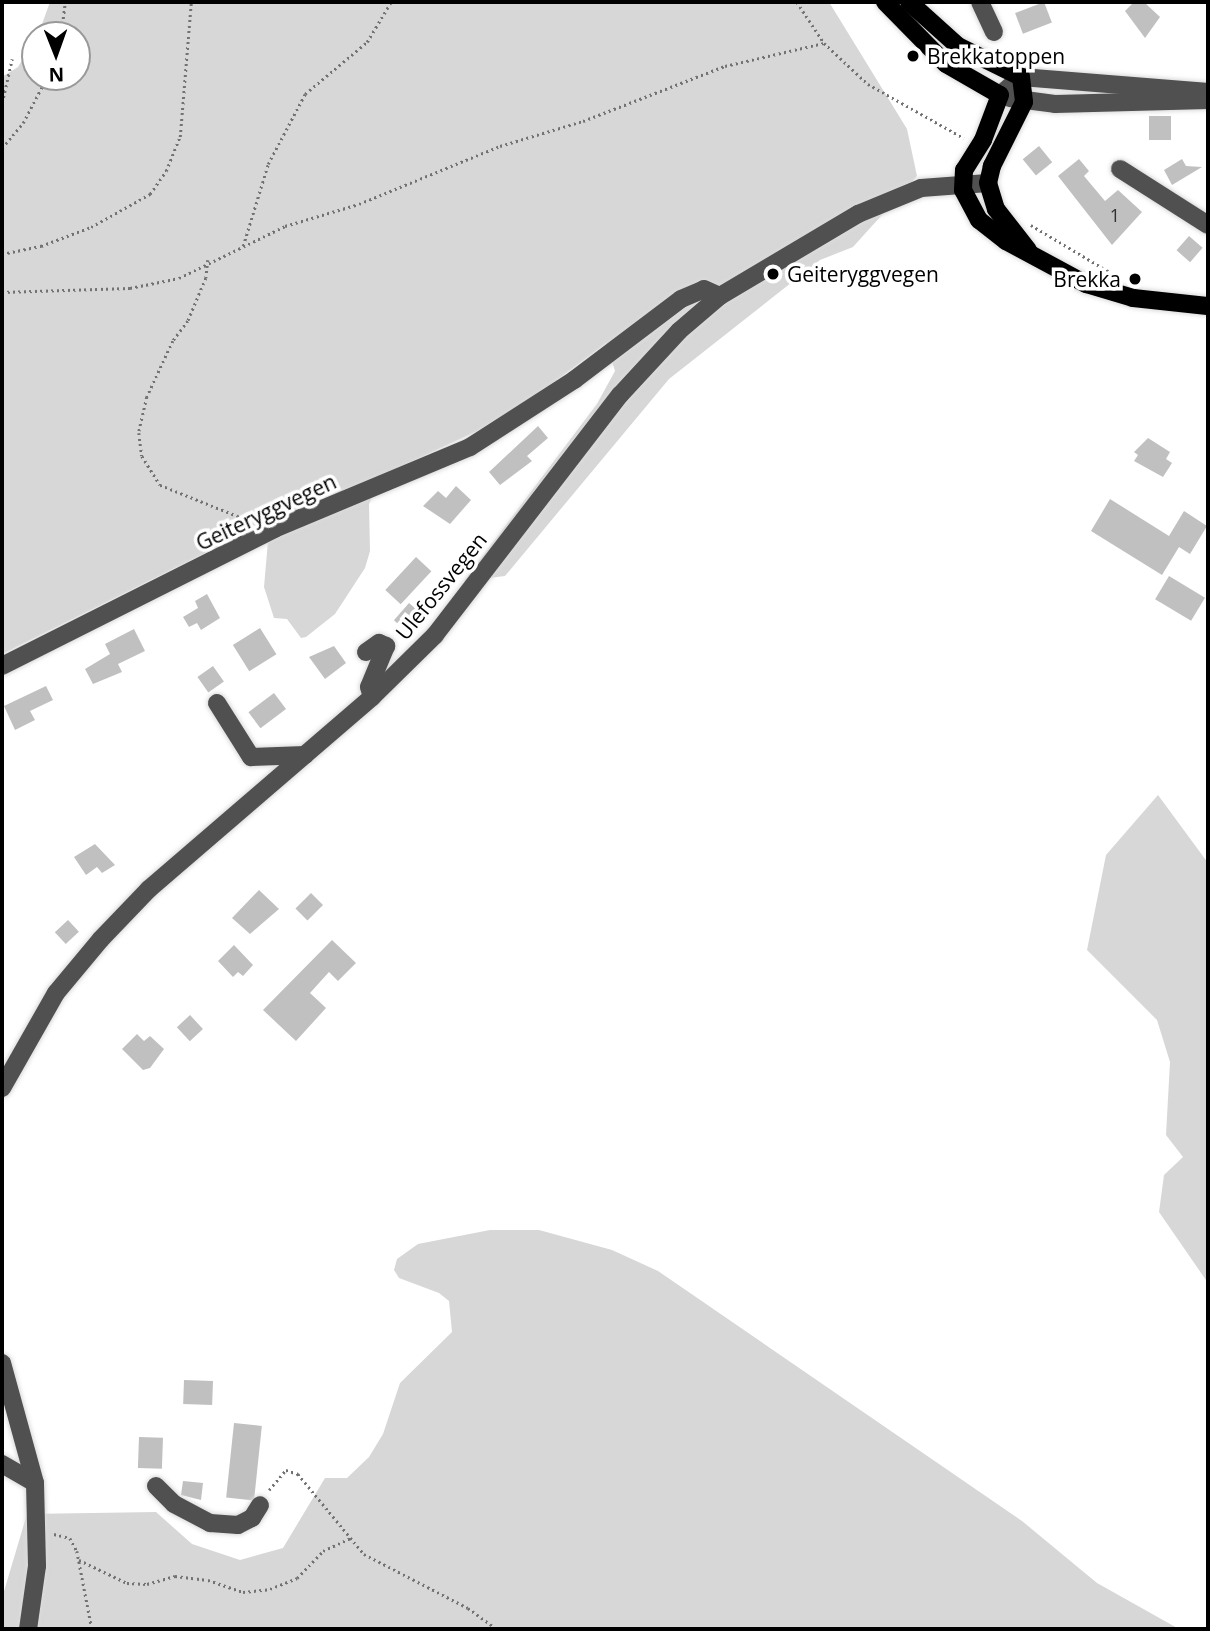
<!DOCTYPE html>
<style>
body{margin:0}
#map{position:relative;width:1210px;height:1631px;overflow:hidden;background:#fff;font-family:"Open Sans",sans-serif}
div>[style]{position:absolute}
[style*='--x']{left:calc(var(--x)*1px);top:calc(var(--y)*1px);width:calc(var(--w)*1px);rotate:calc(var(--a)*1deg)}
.green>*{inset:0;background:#d7d7d7}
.building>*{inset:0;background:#c0c0c0;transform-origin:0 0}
.path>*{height:2.5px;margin-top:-1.25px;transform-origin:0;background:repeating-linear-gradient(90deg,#727272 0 2px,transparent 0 5.5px)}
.roads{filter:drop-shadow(0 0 2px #dbdbdb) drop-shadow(0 0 2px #dbdbdb)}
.minor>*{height:18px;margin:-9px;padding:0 9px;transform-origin:9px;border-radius:9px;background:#505050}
.major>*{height:18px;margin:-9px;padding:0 9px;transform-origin:9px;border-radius:9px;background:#000}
.dots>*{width:19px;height:19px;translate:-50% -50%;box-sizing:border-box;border:4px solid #fff;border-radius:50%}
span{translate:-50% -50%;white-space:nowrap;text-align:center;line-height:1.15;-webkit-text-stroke:7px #fff;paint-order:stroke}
.number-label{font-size:18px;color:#303030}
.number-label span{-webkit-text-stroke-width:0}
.poi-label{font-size:21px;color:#000}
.left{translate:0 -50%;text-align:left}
.right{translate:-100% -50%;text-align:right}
.street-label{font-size:21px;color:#000}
.frame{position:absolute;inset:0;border:4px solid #000;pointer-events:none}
.north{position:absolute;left:21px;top:21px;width:70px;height:70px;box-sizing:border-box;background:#fff;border:2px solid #999;border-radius:50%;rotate:179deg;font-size:19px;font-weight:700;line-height:28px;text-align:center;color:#000}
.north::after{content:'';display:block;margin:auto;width:24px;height:32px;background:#000;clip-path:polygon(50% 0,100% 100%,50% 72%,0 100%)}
</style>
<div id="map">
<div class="green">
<i style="clip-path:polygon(50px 2px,829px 2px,907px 129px,917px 176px,853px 247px,820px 260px,669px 379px,505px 576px,464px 581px,597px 404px,615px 371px,606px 343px,538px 394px,477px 431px,393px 470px,378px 484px,369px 504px,370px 551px,365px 568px,335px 614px,306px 637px,301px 638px,287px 619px,274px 618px,264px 587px,268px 541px,259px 531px,249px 531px,2px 654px,2px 77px,18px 67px,35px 39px,35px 77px,77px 77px,77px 35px,38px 35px)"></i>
<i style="clip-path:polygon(1158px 795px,1208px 863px,1208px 1283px,1159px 1212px,1164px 1175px,1183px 1157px,1166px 1135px,1170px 1062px,1157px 1020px,1087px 950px,1106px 855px)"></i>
<i style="clip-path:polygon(490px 1230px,539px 1230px,612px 1250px,658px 1271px,1022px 1521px,1097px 1583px,1179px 1629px,2px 1629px,2px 1598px,27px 1514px,156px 1512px,192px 1544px,240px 1560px,283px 1548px,325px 1478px,347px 1478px,369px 1457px,383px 1434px,400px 1383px,452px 1332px,449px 1301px,439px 1293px,399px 1278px,394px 1270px,397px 1259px,418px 1244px)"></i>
</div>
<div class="building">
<i style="left:1044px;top:2px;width:22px;height:31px;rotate:69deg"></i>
<i style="clip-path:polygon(1134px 2px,1144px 2px,1160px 17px,1145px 38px,1125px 11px)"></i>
<i style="left:1149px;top:116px;width:22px;height:24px"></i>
<i style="left:1039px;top:146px;width:21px;height:21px;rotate:51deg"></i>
<i style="clip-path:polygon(1079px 159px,1089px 171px,1084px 176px,1105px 201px,1118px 190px,1142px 212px,1112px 245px,1058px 176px)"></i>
<i style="clip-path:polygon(1182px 159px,1186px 166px,1202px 167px,1172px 185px,1164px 170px)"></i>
<i style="left:1189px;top:236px;width:18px;height:19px;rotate:41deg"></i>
<i style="clip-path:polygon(538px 426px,548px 438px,527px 456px,532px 461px,500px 485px,489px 472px)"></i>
<i style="clip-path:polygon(1148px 438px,1170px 452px,1166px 459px,1172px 463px,1163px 477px,1134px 461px,1138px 455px,1134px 452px)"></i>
<i style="clip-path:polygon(456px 486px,471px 500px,450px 524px,423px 506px,438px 491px,446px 498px)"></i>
<i style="clip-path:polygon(1110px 499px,1169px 536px,1184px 511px,1207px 526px,1190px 554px,1179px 547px,1162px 575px,1091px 531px)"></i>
<i style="left:416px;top:557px;width:21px;height:45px;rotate:43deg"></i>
<i style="left:1169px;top:576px;width:42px;height:27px;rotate:31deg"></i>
<i style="clip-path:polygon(207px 594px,220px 618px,201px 630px,197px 623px,189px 627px,183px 617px,198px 608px,195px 601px)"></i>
<i style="left:409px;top:603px;width:18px;height:23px;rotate:41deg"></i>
<i style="left:260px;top:628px;width:31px;height:32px;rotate:58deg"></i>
<i style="clip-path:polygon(134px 629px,145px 651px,118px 664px,122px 672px,93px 684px,85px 669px,110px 654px,105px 644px)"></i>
<i style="clip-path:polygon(334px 646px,346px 663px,325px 679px,309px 657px)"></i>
<i style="left:213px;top:666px;width:19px;height:19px;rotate:55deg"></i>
<i style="clip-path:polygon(46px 686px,53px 700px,30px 711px,35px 720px,15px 730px,4px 706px)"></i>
<i style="left:274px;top:693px;width:20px;height:32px;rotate:53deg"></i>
<i style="clip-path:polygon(95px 844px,115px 865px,102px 873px,97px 867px,86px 875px,74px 857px)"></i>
<i style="clip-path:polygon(259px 890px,279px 909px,250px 934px,232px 918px)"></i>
<i style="left:311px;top:893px;width:17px;height:22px;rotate:45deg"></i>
<i style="left:68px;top:920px;width:16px;height:18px;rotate:47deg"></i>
<i style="clip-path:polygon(332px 940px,356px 963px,338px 981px,329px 972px,310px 993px,326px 1008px,296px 1041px,263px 1010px)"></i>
<i style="clip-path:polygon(234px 945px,253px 965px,243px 976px,238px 972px,233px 977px,218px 961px)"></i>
<i style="left:190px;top:1015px;width:19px;height:18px;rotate:47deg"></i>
<i style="clip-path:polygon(137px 1034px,144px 1041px,150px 1036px,164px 1049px,150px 1068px,143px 1070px,122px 1049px)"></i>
<i style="left:184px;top:1380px;width:29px;height:24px;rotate:2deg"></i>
<i style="left:234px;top:1423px;width:28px;height:75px;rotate:6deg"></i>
<i style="left:139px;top:1437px;width:24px;height:31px;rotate:2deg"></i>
<i style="clip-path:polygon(183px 1481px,203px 1483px,201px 1500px,181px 1495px)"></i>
</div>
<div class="path">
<i style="--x:797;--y:2;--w:49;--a:56.6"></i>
<i style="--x:61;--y:35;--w:33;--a:-83"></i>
<i style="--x:2;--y:103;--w:45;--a:-77.2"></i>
<i style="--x:2;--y:148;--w:33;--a:-50"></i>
<i style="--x:23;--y:123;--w:52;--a:-62.4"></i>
<i style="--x:1031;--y:225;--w:96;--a:30.9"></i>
<i style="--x:243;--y:246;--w:86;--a:-73"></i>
<i style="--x:268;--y:164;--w:79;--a:-62.1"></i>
<i style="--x:305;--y:94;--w:81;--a:-40"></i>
<i style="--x:367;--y:42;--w:47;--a:-59"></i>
<i style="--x:2;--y:254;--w:40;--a:-12"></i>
<i style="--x:41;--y:246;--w:53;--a:-20.8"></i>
<i style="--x:91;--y:227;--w:68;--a:-29.2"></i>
<i style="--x:150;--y:194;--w:28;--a:-55"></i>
<i style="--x:166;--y:171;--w:37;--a:-68"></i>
<i style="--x:180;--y:137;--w:135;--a:-85.3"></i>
<i style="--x:208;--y:260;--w:18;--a:96"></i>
<i style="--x:206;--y:278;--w:47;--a:112.7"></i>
<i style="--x:188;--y:321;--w:25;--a:127"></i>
<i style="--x:173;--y:341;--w:62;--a:114.9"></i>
<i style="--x:147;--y:397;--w:37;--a:103"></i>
<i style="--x:139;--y:433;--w:23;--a:83"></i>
<i style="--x:142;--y:456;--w:34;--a:58"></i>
<i style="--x:160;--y:485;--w:97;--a:21.8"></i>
<i style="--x:2;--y:292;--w:128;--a:-1.8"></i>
<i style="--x:130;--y:288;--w:50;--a:-11.5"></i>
<i style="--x:179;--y:278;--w:118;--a:-26.1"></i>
<i style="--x:285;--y:226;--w:77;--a:-16.6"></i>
<i style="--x:359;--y:204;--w:152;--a:-22.4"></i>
<i style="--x:500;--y:146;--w:87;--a:-16.8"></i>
<i style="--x:583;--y:121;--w:152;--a:-21.2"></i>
<i style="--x:725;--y:66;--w:102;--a:-13.1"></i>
<i style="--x:824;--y:43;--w:60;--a:43"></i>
<i style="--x:868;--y:84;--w:110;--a:29.4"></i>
<i style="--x:269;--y:1490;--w:26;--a:-50"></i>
<i style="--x:286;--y:1470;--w:13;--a:18"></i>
<i style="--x:298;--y:1474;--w:104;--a:50.5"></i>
<i style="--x:364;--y:1554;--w:117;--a:27.4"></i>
<i style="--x:468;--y:1608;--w:36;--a:36"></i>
<i style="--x:54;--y:1534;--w:16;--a:14"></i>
<i style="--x:70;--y:1538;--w:15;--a:62"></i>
<i style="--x:77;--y:1551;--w:79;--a:79.1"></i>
<i style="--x:79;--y:1560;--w:53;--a:25.6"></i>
<i style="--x:127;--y:1583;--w:20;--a:3"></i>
<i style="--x:147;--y:1584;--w:29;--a:-16"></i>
<i style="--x:175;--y:1576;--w:33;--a:7"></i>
<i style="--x:208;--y:1580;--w:37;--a:19"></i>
<i style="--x:243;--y:1592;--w:27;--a:-6"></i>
<i style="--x:270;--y:1589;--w:29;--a:-22"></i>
<i style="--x:297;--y:1578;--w:37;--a:-46"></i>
<i style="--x:323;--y:1551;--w:31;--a:-25"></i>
</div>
<div class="roads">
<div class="minor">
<i style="--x:980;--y:2;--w:33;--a:65"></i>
<i style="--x:1000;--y:95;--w:28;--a:-41"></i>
<i style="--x:1021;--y:77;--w:188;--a:4.6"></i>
<i style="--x:1010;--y:98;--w:45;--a:7.6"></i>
<i style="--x:1055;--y:104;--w:153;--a:-1.5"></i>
<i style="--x:1120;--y:169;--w:104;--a:32.5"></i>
<i style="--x:366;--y:652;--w:16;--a:-35"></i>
<i style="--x:379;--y:643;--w:8;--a:23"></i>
<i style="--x:386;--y:646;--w:44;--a:112.5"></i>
<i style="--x:369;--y:687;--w:10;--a:73"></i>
<i style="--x:2;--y:666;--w:305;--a:-26.7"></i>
<i style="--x:274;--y:529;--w:212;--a:-22.7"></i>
<i style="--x:470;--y:447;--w:124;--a:-32.8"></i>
<i style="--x:574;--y:380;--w:134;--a:-37.1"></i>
<i style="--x:681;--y:299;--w:25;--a:-23"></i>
<i style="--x:704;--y:289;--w:17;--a:24"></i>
<i style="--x:217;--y:703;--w:64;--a:57.8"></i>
<i style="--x:251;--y:757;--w:54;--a:-2.1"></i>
<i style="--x:2;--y:1088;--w:109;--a:-60.4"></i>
<i style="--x:56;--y:993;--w:70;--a:-50.2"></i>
<i style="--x:101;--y:939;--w:69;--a:-46.2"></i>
<i style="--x:149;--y:889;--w:294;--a:-40.7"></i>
<i style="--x:372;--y:697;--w:88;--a:-44.5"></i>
<i style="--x:435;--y:635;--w:303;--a:-52.4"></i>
<i style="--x:620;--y:395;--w:87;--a:-47.3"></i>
<i style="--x:679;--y:331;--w:54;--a:-40.5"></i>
<i style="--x:720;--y:296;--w:161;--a:-30.7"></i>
<i style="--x:858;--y:214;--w:68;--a:-22.4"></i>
<i style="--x:921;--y:188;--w:67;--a:-4.3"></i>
<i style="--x:2;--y:1363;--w:124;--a:74.6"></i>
<i style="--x:35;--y:1483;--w:83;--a:88.6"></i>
<i style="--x:37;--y:1566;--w:64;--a:98.1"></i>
<i style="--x:2;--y:1464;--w:38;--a:30"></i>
<i style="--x:156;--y:1486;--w:25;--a:45"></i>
<i style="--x:174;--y:1504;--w:41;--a:27.8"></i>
<i style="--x:210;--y:1523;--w:28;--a:4"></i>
<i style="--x:238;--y:1525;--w:16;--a:-27"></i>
<i style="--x:252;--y:1518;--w:15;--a:-58"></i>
</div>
<div class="major">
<i style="--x:885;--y:2;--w:87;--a:45.5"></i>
<i style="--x:946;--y:64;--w:62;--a:29.9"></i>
<i style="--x:1000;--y:95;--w:48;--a:110.7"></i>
<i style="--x:983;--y:140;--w:36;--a:122"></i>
<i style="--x:964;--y:170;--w:20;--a:93"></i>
<i style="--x:963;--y:190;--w:34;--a:62"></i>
<i style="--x:979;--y:220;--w:34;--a:38"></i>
<i style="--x:1006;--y:241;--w:91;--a:28.3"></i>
<i style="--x:1086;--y:284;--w:49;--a:16.6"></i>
<i style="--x:1133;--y:298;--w:75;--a:6.1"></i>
<i style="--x:909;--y:2;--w:66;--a:41.9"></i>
<i style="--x:958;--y:46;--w:70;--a:26.2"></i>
<i style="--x:1021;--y:77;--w:25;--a:83"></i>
<i style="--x:1024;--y:102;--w:72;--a:116.6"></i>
<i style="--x:992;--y:166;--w:17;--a:103"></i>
<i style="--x:988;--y:183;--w:27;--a:73"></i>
<i style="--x:996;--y:209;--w:52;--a:52"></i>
</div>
</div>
<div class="dots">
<i style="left:913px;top:56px;background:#000"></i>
<i style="left:773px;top:274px;background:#000"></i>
<i style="left:1135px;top:279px;background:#000"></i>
</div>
<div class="number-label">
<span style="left:1115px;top:215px">1</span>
</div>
<div class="poi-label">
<span class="left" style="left:927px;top:56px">Brekkatoppen</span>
<span class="left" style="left:787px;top:274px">Geiteryggvegen</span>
<span class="right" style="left:1121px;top:279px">Brekka</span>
</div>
<div class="street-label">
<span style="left:266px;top:512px;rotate:-25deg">Geiteryggvegen</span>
<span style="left:441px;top:586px;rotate:-51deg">Ulefossvegen</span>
</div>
<div class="frame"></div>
<div class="north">N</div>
</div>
